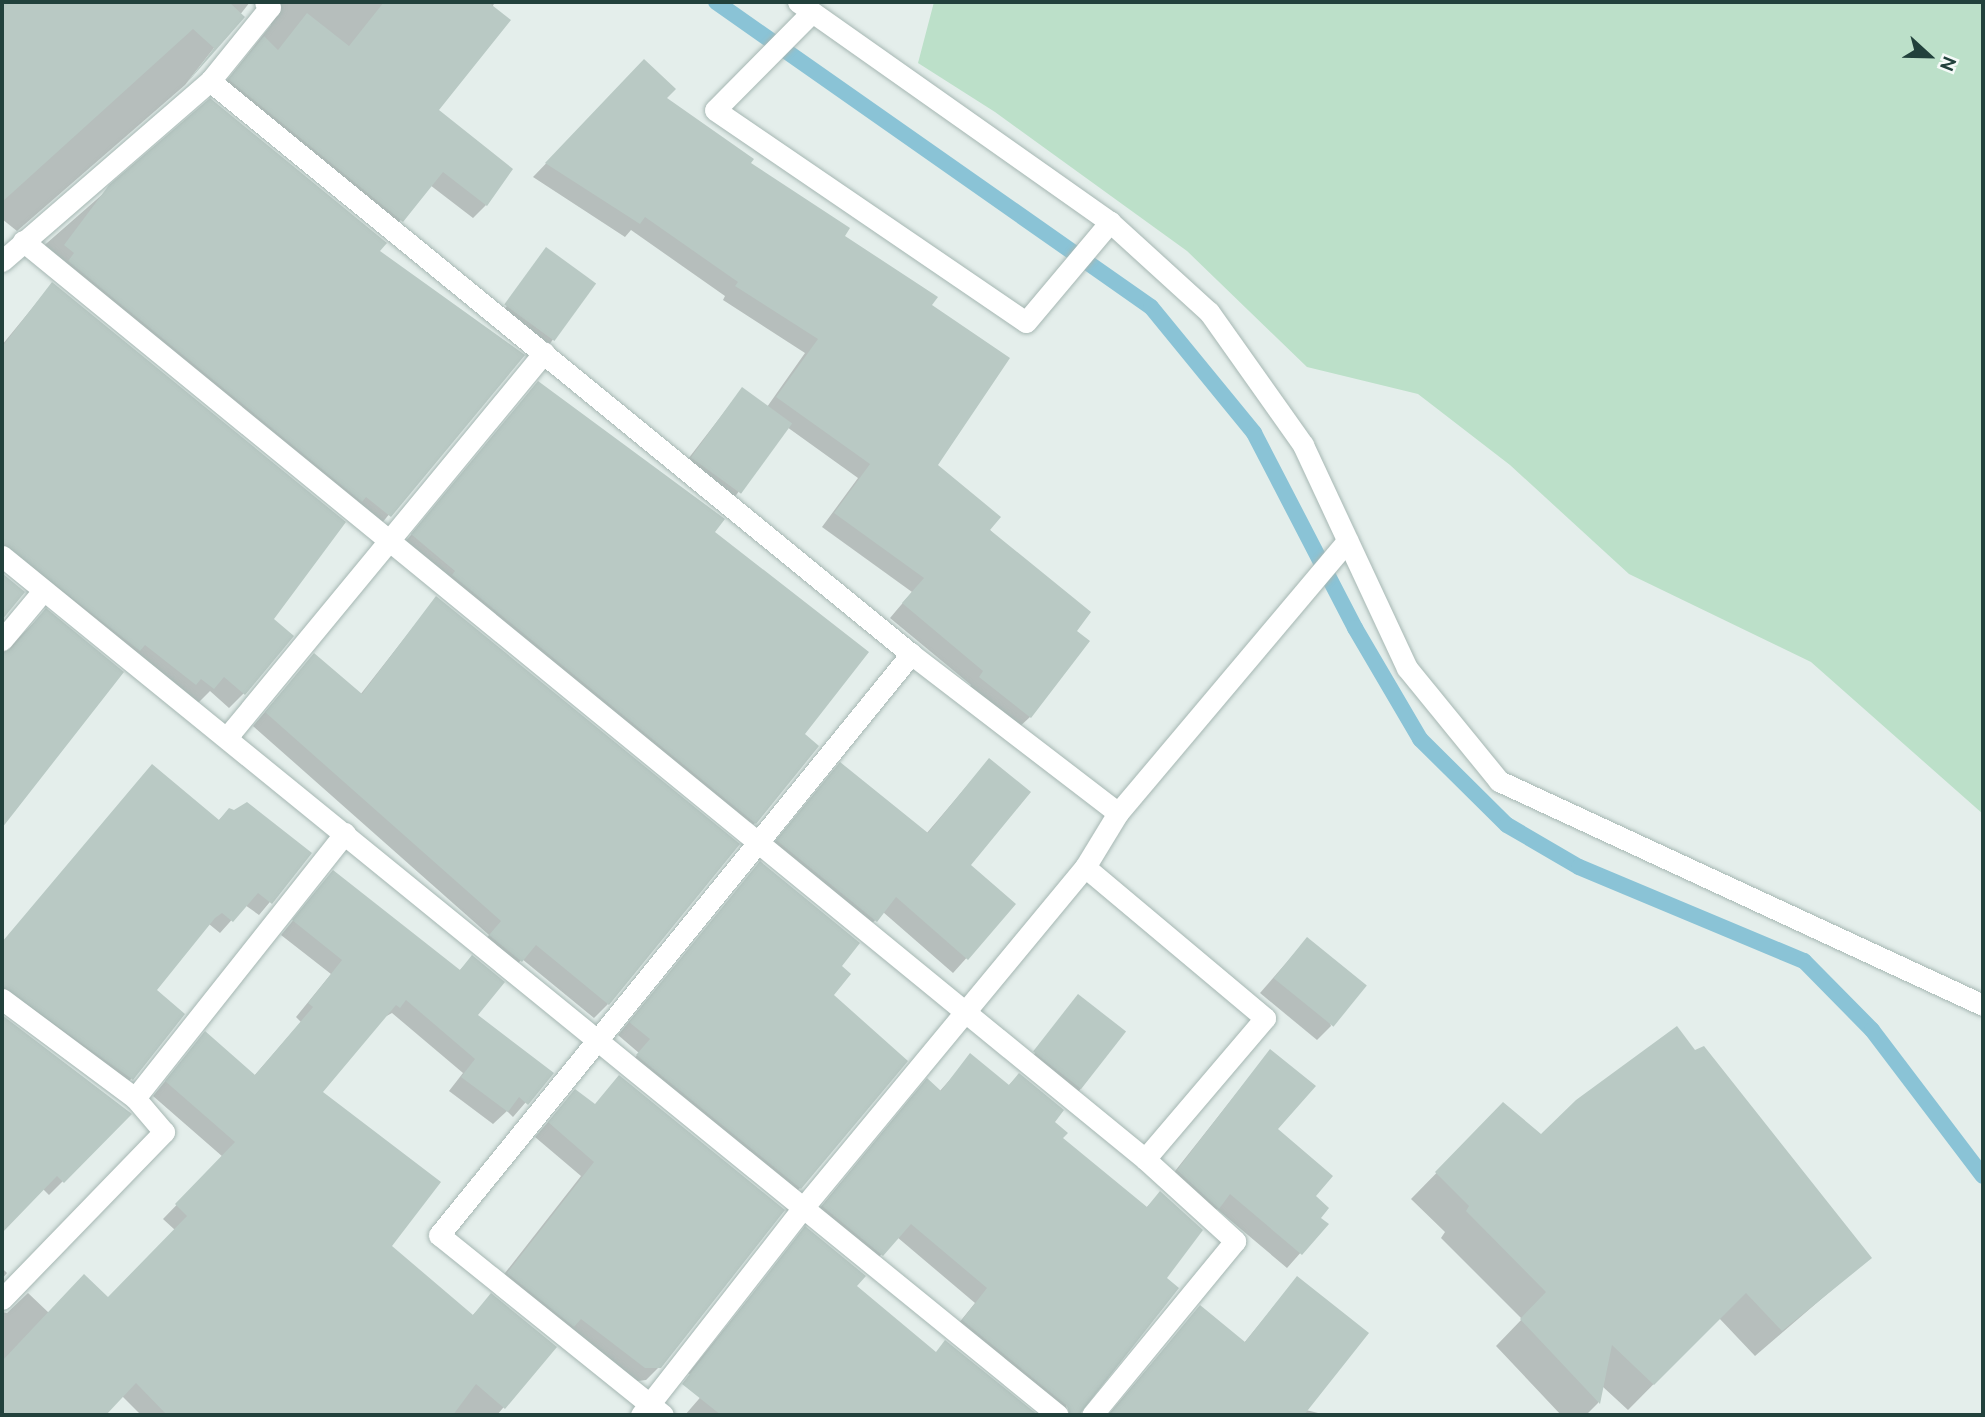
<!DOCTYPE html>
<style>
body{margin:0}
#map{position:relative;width:1985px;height:1417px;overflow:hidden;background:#e4eeeb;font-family:Ubuntu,sans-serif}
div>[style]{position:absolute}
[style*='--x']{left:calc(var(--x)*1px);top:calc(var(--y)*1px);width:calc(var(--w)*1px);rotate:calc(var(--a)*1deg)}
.green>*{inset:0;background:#bce0c9}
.shadow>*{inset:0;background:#0003;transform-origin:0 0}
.stream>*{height:16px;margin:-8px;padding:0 8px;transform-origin:8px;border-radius:8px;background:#8ac3d6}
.building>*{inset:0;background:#b9c9c4;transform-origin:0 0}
.roads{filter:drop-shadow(0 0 2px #a6b7b3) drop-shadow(0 0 2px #a6b7b3)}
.lane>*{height:21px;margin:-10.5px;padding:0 10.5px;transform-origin:10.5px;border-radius:10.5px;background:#fff}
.street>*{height:21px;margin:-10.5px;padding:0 10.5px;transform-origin:10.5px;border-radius:10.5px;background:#fff}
span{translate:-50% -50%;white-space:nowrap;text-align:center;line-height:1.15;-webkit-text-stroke:5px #f5faf8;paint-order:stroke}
.frame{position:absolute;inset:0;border:4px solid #22413c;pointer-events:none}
.north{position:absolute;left:1894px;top:21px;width:70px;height:70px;-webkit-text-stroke:5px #f5faf8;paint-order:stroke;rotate:112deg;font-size:19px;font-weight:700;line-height:28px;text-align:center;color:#22413c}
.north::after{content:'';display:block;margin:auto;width:24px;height:32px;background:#22413c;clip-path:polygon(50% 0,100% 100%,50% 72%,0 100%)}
</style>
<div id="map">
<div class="green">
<i style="clip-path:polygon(934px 2px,1983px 2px,1983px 814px,1811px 662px,1629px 574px,1510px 465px,1418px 394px,1307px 367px,1187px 251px,995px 112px,918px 63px)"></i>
</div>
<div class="shadow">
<i style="clip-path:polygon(2px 2px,495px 2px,436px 110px,486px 205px,473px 218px,430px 185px,389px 234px,217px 93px,271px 25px,267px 11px,250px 2px,185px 85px,17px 231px,2px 219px)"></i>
<i style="clip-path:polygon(631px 75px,930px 305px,936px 465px,1074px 631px,1030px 717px,1016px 730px,966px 692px,971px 685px,890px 618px,912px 592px,822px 527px,858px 478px,787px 427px,725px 510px,678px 472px,742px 389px,767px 407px,805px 353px,723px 300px,725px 296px,631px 230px,625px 237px,533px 177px)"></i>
<i style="clip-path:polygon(210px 100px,378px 251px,522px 356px,376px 530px,39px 250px)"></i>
<i style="left:546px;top:250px;width:57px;height:88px;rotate:35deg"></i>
<i style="clip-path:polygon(52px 284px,272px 619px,244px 693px,229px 708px,210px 691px,198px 703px,2px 565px,2px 345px)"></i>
<i style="clip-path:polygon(538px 383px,713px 532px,755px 823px,742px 836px,400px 548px)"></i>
<i style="clip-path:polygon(436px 598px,608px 1004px,594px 1018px,522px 959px,507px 975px,476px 950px,489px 935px,253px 726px,314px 655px,360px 695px)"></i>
<i style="clip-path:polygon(46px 611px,121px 672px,2px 826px,2px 654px)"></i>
<i style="clip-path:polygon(989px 760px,969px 865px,1014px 905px,953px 973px,883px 912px,861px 935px,764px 855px,840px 765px,926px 834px)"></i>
<i style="clip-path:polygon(229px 810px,310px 854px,259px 915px,245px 905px,220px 933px,209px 924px,155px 990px,131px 1079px,119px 1091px,2px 1003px,2px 986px,88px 898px,218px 821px)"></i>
<i style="clip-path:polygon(760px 863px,839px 966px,800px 1188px,787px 1201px,625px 1069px,639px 1053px,618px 1035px)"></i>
<i style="clip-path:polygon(333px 872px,459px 971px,472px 958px,475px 1015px,551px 1073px,513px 1117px,507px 1111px,493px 1124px,449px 1091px,463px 1073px,392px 1013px,383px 1018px,321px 1092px,389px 1246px,472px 1316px,491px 1296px,555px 1347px,497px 1415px,141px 1415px,122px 1396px,103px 1415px,2px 1415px,2px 1312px,7px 1313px,28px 1293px,49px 1313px,108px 1299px,175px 1230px,163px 1219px,223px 1157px,153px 1096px,205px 1033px,254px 1076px,301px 1022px,296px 1017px,331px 974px,281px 935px)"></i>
<i style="clip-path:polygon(1307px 939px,1331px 1026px,1317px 1040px,1260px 993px)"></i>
<i style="left:1078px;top:996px;width:58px;height:90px;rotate:37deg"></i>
<i style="clip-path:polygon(2px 1018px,129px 1115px,49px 1195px,42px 1188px,2px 1230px)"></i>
<i style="clip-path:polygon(1270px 1051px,1276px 1129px,1314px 1196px,1318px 1218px,1326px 1224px,1287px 1268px,1217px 1209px,1204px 1221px,1164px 1185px)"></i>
<i style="clip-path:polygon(971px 1056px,1008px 1086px,1019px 1075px,1060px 1139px,1145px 1209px,1160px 1193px,1165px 1279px,1080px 1407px,1081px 1415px,1069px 1415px,1067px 1396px,1066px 1415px,950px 1334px,975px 1303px,897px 1237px,869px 1268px,810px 1220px,914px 1094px,939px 1092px)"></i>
<i style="clip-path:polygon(575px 1091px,661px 1365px,646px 1380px,630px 1382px,494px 1287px,581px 1176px,535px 1137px)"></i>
<i style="clip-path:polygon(1504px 1104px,1541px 1136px,1869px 1258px,1755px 1356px,1719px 1318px,1628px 1410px,1602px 1386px,1598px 1403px,1586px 1415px,1561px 1415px,1496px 1346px,1522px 1319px,1441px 1238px,1445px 1232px,1411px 1199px)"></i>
<i style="clip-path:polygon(805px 1229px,855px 1286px,935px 1354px,945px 1343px,1035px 1415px,685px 1415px,724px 1370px,688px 1374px)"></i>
<i style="clip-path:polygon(2px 1268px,7px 1273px,2px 1279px)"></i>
<i style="clip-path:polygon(1297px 1278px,1306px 1410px,1326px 1415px,1108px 1415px,1200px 1307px,1244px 1343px)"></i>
</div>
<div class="stream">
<i style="--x:716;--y:2;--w:531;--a:35.04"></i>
<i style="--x:1151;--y:307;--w:163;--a:50.7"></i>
<i style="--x:1254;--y:433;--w:220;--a:62.6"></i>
<i style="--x:1355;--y:628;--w:129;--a:59.6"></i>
<i style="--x:1420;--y:739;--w:122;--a:44.7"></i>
<i style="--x:1507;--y:825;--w:83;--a:30.3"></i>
<i style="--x:1579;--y:867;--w:244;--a:22.7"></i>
<i style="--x:1804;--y:961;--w:97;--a:45.4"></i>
<i style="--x:1872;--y:1030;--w:183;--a:52.8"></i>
</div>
<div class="building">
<i style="clip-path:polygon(2px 2px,229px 2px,245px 17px,186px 84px,214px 48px,193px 29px,2px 202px)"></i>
<i style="clip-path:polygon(384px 2px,488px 2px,511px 20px,439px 110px,513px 169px,487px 206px,443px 172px,403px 222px,228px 79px,264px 36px,278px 50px,307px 13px,349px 46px)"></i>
<i style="clip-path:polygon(644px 59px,676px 89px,667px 98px,754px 159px,751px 163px,850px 228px,845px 236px,938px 297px,932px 305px,1010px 358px,938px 465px,1001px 517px,990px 530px,1091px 612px,1077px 631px,1090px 641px,1031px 718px,979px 677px,983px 671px,902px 603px,924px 578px,834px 513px,870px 464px,776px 397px,818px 339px,735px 286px,738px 282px,645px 217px,640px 224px,545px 163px)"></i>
<i style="clip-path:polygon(210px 98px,387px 243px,380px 251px,525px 355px,391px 517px,366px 497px,362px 502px,68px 261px,74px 253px,64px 245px,109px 185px)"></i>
<i style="left:546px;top:247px;width:62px;height:71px;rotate:36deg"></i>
<i style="clip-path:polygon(52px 282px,346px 522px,274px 619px,294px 636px,245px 695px,224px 677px,214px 689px,201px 679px,196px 685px,145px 645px,140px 651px,2px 543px,2px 347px)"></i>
<i style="clip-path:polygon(538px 381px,725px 519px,715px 532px,869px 652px,805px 734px,819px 746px,756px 824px,452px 575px,455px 571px,411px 534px)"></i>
<i style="left:742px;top:387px;width:62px;height:87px;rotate:36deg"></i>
<i style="clip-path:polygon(2px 573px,25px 592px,2px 620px)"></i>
<i style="clip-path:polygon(436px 596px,740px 844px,609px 1005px,536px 945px,522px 962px,489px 935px,501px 921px,265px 712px,314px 653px,362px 694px)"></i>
<i style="clip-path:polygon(46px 608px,124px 672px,2px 828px,2px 653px,12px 648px)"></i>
<i style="clip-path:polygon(989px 758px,1031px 792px,971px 865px,1016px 904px,968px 960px,896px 897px,877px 922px,776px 840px,840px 762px,928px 833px)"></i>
<i style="clip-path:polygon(152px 764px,219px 820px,229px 808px,234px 810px,247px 802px,312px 853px,272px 904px,258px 893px,233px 922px,222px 913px,215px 918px,157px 990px,185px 1014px,133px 1080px,2px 986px,2px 942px)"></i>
<i style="clip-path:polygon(760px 861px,860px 943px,842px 966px,851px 974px,834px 995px,908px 1061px,801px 1189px,636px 1055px,650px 1039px,629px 1022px)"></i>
<i style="clip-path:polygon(333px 870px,460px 970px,472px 955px,505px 982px,478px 1015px,554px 1073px,528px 1105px,519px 1097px,508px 1112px,461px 1077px,475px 1059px,406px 1000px,400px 1008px,396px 1005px,323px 1092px,441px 1182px,392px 1246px,473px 1315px,491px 1293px,557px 1347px,505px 1409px,476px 1384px,453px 1415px,167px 1415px,136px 1383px,106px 1415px,2px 1415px,2px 1361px,84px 1274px,108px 1297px,187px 1216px,175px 1204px,235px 1142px,165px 1081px,205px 1031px,255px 1075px,313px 1007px,308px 1003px,342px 960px,292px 920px)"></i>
<i style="left:1307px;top:937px;width:77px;height:53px;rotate:39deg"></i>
<i style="left:1078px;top:994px;width:61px;height:73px;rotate:38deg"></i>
<i style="clip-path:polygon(2px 1015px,132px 1114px,64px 1183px,57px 1176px,2px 1233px)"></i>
<i style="clip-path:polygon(1677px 1026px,1695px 1050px,1704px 1046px,1872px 1258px,1782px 1331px,1746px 1293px,1654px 1385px,1612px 1345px,1600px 1404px,1520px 1319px,1546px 1292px,1466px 1211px,1469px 1206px,1435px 1172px,1503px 1102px,1541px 1134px,1576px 1100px)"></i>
<i style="clip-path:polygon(1270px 1049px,1316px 1086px,1278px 1129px,1333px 1176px,1316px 1196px,1329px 1208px,1321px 1218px,1329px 1224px,1302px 1255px,1230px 1194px,1219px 1209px,1177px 1170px)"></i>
<i style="clip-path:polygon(970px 1053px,1009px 1085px,1019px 1073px,1064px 1110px,1055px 1122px,1068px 1133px,1063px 1138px,1147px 1207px,1160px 1191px,1203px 1230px,1167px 1278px,1179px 1288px,1079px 1415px,1071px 1415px,1066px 1405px,962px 1320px,987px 1288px,911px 1224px,883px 1256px,822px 1206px,927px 1078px,941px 1091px)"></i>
<i style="clip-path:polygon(619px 1075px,785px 1210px,661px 1368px,645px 1368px,581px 1319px,574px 1327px,507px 1273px,594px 1162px,548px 1122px,575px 1089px,595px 1104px)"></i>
<i style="clip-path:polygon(805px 1226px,866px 1276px,857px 1286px,936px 1352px,945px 1340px,1038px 1415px,721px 1415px,682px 1384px)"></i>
<i style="clip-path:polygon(1297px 1276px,1369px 1333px,1304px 1415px,1109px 1415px,1200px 1305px,1245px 1342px)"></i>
</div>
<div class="roads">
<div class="lane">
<i style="--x:2;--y:640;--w:64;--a:-50.1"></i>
</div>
<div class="street">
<i style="--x:798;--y:2;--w:382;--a:35.2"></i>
<i style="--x:1110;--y:222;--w:134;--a:42.3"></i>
<i style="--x:1209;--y:312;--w:163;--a:54.7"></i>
<i style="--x:1303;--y:445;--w:246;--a:65"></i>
<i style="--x:1407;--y:668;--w:146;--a:50.8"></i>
<i style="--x:1499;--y:781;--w:533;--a:24.84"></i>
<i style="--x:811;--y:13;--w:136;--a:134.7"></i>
<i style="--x:715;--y:110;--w:376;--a:34.3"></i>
<i style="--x:1026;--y:322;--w:131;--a:-50"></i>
<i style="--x:210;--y:81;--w:905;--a:39.26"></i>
<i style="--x:911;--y:654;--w:261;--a:37.5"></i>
<i style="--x:23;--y:241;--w:1450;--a:39.29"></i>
<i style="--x:1145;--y:1159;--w:122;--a:42.3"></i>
<i style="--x:1235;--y:1241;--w:225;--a:129.4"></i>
<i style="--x:2;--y:261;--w:275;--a:-40.9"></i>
<i style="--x:210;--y:81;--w:95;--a:-51"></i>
<i style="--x:270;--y:7;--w:7;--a:-135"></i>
<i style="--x:2;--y:556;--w:1361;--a:39.13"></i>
<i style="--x:228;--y:736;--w:497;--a:-50.5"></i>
<i style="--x:1085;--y:867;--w:235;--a:40"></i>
<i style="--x:1265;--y:1018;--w:185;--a:130.4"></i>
<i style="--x:2;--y:999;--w:166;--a:36.7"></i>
<i style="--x:135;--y:1098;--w:338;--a:-51.6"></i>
<i style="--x:2;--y:1299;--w:233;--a:-45.9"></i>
<i style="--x:164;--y:1132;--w:45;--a:-130.5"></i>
<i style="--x:641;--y:1415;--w:261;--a:-52"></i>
<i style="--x:802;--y:1209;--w:444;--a:-50.4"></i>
<i style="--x:1085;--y:867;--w:63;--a:-58.6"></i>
<i style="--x:1118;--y:813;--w:356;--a:-49.9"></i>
<i style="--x:663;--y:1415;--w:287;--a:-141.2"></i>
<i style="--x:439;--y:1235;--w:749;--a:-50.91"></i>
</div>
</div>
<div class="frame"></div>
<div class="north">N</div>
</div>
